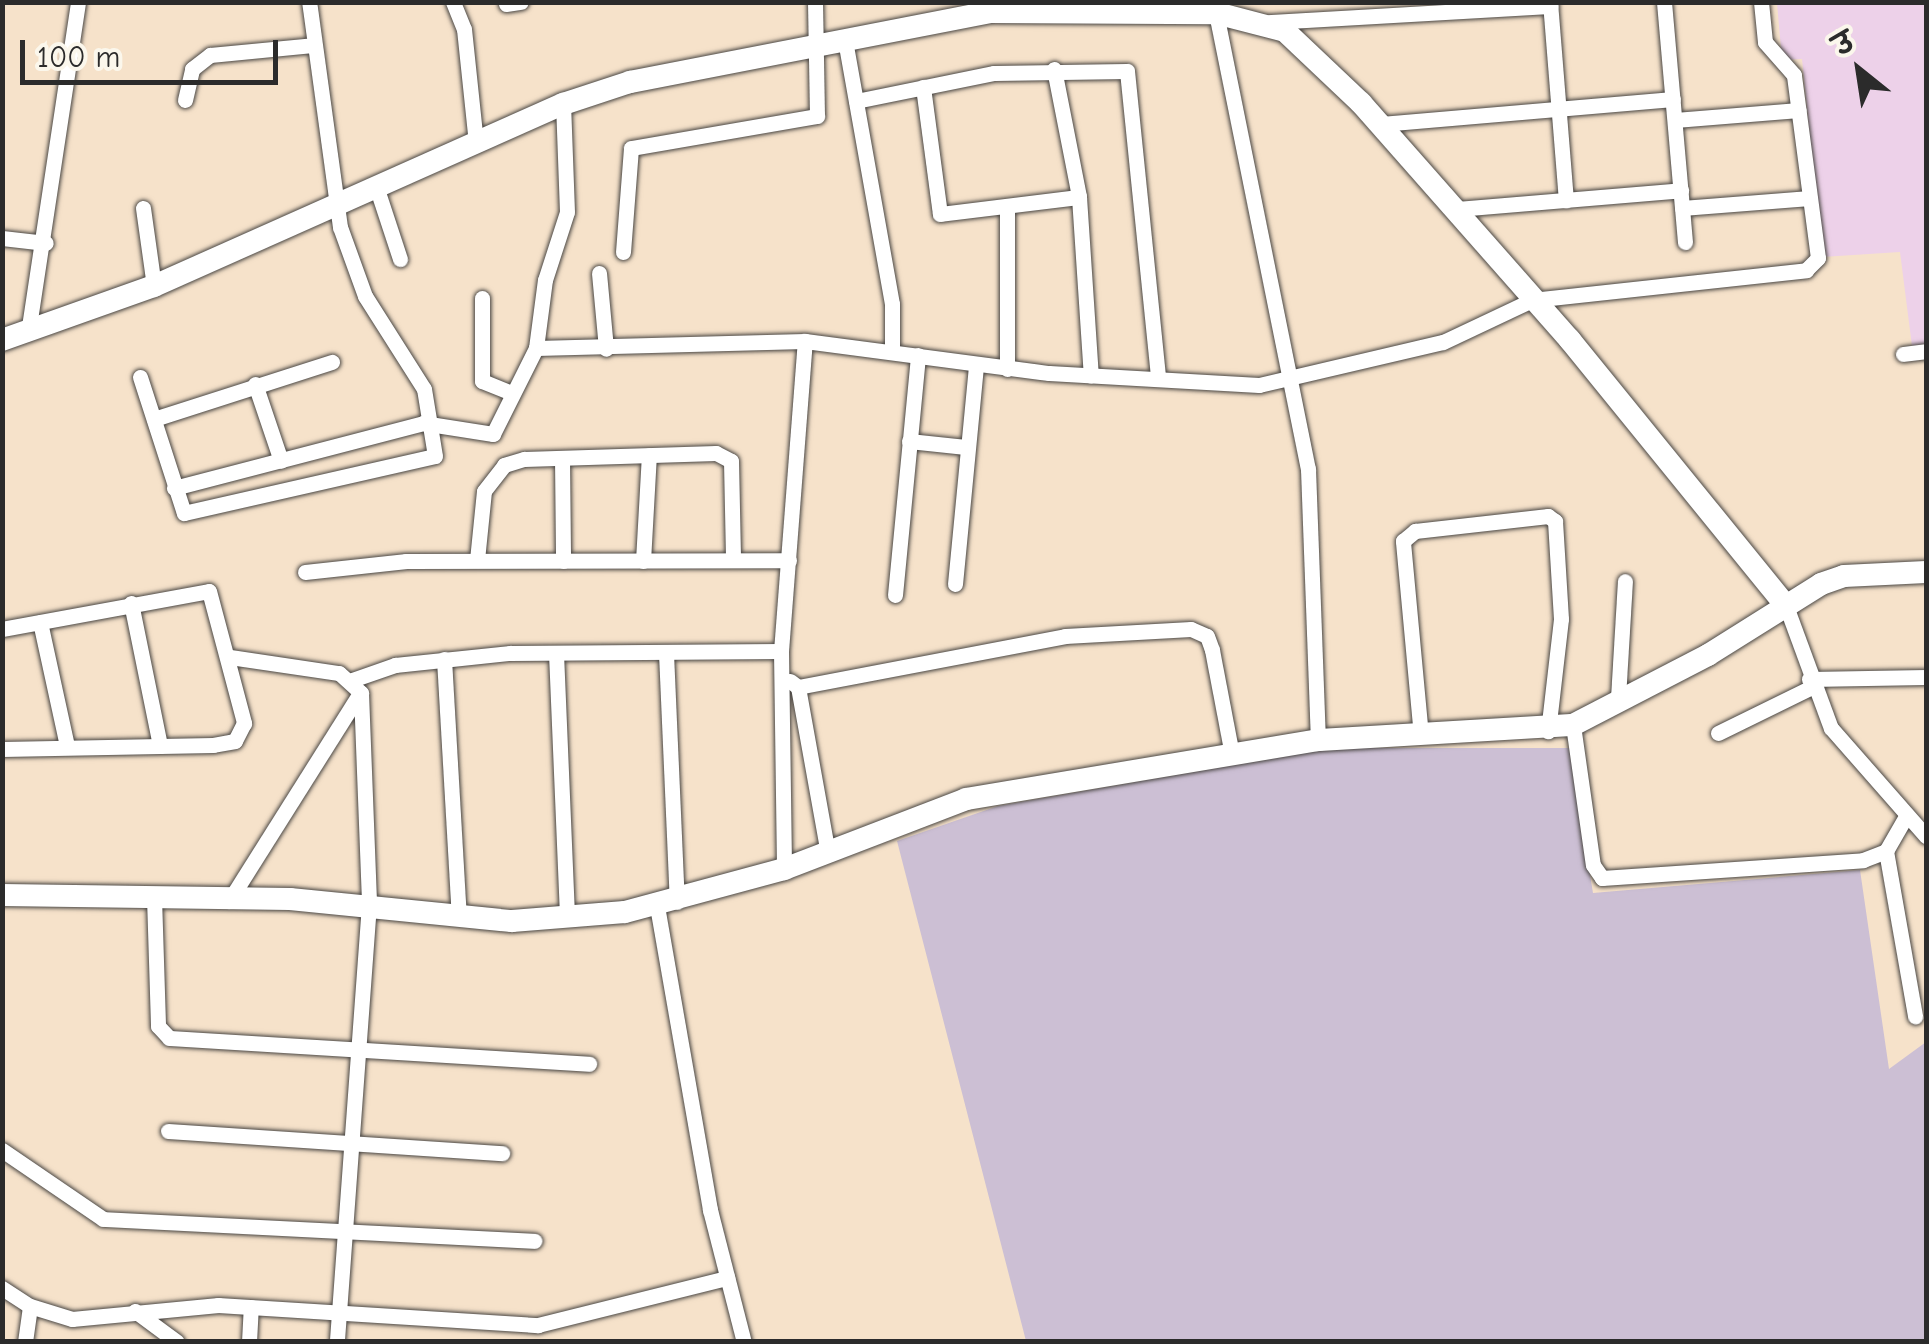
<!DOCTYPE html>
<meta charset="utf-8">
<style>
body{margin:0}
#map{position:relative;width:1929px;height:1344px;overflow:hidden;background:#f6e2ca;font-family:"Comic Neue","Playpen Sans Deva",sans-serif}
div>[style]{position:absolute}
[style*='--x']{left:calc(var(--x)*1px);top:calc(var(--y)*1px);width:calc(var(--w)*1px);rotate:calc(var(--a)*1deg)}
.built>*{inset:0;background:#edd1e9}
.industrial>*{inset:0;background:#ccbfd4}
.roads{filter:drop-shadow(0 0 2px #494643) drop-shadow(0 0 2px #494643)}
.street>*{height:15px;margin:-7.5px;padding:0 7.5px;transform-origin:7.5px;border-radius:7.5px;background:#fff}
.secondary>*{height:22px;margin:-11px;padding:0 11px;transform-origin:11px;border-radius:11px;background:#fff}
span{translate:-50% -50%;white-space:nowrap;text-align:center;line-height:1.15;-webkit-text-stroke:8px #fbf7ec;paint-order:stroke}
.frame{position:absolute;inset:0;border:5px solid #2b2b2b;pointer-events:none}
.north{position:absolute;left:1809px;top:20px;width:100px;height:100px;-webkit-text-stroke:8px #fbf7ec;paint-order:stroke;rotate:330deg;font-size:28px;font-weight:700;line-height:40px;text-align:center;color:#2b2b2b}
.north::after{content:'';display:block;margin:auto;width:35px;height:45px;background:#2b2b2b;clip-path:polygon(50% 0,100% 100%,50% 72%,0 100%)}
.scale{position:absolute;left:20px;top:40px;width:258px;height:45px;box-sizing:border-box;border:5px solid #2b2b2b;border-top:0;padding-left:12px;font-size:30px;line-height:35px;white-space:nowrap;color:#2b2b2b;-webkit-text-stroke:8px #fbf7ec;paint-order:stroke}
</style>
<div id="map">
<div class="built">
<i style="clip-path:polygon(1777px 3px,1926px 3px,1926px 344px,1912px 346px,1900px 252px,1822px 257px,1802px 59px,1782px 60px)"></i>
</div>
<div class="industrial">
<i style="clip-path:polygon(1331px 748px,1569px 748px,1593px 893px,1860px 870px,1889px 1069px,1926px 1042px,1926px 1341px,1026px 1341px,897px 841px,998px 806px)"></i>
</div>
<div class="roads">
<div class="street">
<i style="--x:453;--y:2;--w:29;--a:68"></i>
<i style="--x:464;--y:29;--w:115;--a:84"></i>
<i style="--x:1550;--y:2;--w:199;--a:85.4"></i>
<i style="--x:1664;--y:2;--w:241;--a:85"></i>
<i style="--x:506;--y:4;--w:15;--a:-8"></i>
<i style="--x:1216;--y:13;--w:465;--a:78.6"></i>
<i style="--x:1308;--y:469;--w:271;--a:87.9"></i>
<i style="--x:1270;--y:22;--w:281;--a:-3.3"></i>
<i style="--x:845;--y:40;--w:268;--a:79.9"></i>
<i style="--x:892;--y:304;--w:46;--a:90"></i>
<i style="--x:1054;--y:69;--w:130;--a:78.9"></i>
<i style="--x:1079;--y:197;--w:179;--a:86.2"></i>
<i style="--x:923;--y:87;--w:128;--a:82.4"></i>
<i style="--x:940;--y:214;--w:140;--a:-7"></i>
<i style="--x:185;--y:100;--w:32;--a:-77"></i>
<i style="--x:192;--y:69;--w:23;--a:-38"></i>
<i style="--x:210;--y:55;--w:103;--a:-5.5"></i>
<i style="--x:856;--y:101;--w:141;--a:-11.5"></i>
<i style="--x:994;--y:73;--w:133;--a:-0.9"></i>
<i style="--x:1127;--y:71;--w:309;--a:84.2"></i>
<i style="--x:1675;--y:120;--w:124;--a:-4.6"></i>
<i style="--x:1381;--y:124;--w:293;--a:-4.9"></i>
<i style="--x:376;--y:186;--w:77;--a:71.8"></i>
<i style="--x:143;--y:208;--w:79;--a:82"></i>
<i style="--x:1682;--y:208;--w:128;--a:-4.5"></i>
<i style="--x:1007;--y:209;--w:160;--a:90"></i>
<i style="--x:1457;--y:209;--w:225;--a:-4.8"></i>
<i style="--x:2;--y:238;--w:44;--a:6.5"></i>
<i style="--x:623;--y:252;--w:104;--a:-85.6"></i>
<i style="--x:631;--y:148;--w:189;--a:-9.8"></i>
<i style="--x:817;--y:116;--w:114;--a:-91"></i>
<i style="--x:599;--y:273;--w:76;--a:84.7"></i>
<i style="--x:482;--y:298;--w:83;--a:90"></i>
<i style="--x:482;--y:381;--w:29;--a:22"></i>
<i style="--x:28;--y:333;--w:335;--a:-81.4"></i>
<i style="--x:536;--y:348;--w:269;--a:-1.5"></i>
<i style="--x:805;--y:341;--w:246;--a:7.5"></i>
<i style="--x:1049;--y:373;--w:210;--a:3.3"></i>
<i style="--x:1259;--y:385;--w:189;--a:-13.2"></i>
<i style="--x:1443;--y:342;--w:98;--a:-25.3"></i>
<i style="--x:1532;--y:300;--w:276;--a:-6.2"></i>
<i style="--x:1806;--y:270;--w:17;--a:-45"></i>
<i style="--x:1818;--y:258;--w:185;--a:-97.5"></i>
<i style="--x:1794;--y:75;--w:44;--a:-131.3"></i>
<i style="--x:1765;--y:42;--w:40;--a:-95.7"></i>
<i style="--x:1903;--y:354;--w:23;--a:-7"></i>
<i style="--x:140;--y:377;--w:143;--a:72.1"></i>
<i style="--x:184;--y:513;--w:257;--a:-12.8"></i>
<i style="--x:435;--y:456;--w:68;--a:-99.3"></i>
<i style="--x:424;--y:389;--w:110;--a:-122.4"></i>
<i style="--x:365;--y:296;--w:73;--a:-109.9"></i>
<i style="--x:340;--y:227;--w:227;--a:-97.8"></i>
<i style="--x:255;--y:384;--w:81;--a:71.3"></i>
<i style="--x:154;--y:419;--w:187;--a:-17.8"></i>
<i style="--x:909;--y:441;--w:57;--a:6"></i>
<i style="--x:562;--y:458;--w:103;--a:89.4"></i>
<i style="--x:174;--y:488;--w:257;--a:-14.6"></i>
<i style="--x:423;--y:423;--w:71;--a:8.9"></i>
<i style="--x:493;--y:434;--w:96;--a:-63.4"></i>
<i style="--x:536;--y:348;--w:69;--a:-82.5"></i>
<i style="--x:545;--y:280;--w:71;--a:-72.1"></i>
<i style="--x:567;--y:212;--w:108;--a:-92.1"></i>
<i style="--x:477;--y:560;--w:69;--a:-84.2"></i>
<i style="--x:484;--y:491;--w:33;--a:-52"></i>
<i style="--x:504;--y:465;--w:21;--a:-17"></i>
<i style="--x:524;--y:459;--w:192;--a:-1.8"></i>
<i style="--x:716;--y:453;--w:17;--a:28"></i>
<i style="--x:731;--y:461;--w:99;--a:88.8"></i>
<i style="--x:643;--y:561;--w:106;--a:-86.8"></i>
<i style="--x:305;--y:572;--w:102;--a:-6.2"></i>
<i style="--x:406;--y:561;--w:383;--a:-0.1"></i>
<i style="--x:955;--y:584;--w:221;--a:-84.5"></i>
<i style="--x:895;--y:595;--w:241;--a:-84.5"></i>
<i style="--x:131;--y:603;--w:146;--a:78.5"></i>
<i style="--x:1786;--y:606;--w:130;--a:69.8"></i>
<i style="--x:1831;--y:728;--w:144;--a:48.7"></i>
<i style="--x:40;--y:622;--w:127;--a:77.7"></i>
<i style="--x:2;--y:629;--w:210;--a:-10.4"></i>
<i style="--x:209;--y:591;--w:137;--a:75.1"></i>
<i style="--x:244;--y:723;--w:20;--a:117"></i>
<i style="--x:235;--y:741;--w:22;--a:170"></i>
<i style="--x:213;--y:745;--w:211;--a:178.9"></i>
<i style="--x:781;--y:651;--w:311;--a:-85.6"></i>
<i style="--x:556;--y:653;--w:265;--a:87.6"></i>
<i style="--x:666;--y:653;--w:249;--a:87.5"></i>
<i style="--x:230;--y:657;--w:110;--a:8.4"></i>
<i style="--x:339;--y:673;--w:30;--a:42"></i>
<i style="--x:361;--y:693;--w:211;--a:87.8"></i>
<i style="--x:369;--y:904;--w:439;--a:94.2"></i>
<i style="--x:444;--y:659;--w:257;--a:86.7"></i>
<i style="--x:1809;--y:679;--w:117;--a:-1"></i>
<i style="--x:352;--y:680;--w:46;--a:-19.2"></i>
<i style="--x:395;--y:665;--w:116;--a:-6"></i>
<i style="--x:510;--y:653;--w:271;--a:-0.4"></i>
<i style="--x:781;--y:651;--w:218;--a:89.2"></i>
<i style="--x:790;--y:681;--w:10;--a:37"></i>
<i style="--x:798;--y:687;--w:169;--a:79.8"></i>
<i style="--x:798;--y:687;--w:272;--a:-10.8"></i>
<i style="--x:1065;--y:636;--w:126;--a:-3.2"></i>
<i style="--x:1191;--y:629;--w:17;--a:24"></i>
<i style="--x:1207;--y:636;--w:15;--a:70"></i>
<i style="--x:1212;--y:650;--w:107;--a:79.2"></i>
<i style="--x:1618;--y:698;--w:117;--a:-86.6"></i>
<i style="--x:1573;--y:725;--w:141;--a:81.9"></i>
<i style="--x:1593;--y:865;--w:16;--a:55"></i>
<i style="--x:1602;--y:878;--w:262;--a:-3.9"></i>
<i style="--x:1863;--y:860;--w:25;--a:-21"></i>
<i style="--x:1886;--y:851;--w:38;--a:-60"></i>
<i style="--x:1718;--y:733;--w:105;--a:-26.1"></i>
<i style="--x:1421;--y:736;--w:196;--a:-95.3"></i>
<i style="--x:1403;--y:541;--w:16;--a:-40"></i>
<i style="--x:1415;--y:531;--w:134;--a:-6.4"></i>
<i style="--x:1548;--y:516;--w:9;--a:36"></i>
<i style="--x:1555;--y:521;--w:98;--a:86.5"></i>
<i style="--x:1561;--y:619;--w:113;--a:96.6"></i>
<i style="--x:1886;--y:851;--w:168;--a:80"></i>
<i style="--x:154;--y:897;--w:129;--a:88.2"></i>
<i style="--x:158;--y:1026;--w:16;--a:47"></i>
<i style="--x:169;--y:1038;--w:421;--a:3.5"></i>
<i style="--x:229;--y:901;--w:246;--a:-57.8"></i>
<i style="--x:657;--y:906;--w:309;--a:80.1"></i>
<i style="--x:710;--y:1210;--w:136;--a:75.6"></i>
<i style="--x:168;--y:1131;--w:335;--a:3.8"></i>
<i style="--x:2;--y:1150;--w:122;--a:34.3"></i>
<i style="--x:103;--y:1219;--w:432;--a:2.9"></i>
<i style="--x:2;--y:1288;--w:33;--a:33"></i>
<i style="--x:30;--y:1306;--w:44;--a:17.2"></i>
<i style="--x:72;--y:1319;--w:147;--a:-5.5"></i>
<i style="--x:218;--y:1305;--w:321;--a:3.6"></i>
<i style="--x:538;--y:1325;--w:195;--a:-14"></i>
<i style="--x:135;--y:1311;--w:52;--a:36.4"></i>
<i style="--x:25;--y:1342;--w:36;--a:-82"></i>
<i style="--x:249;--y:1342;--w:35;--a:-87"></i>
</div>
<div class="secondary">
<i style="--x:2;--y:340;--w:161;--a:-19.6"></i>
<i style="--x:154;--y:286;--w:448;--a:-24"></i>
<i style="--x:563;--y:104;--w:71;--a:-18.2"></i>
<i style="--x:630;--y:82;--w:367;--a:-11"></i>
<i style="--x:990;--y:12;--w:226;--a:0.3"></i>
<i style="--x:1216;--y:13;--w:71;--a:14.6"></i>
<i style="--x:1285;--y:31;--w:105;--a:43.5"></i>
<i style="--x:1361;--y:103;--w:316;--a:48.6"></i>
<i style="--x:1570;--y:340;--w:343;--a:50.9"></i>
<i style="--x:2;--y:895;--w:288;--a:0.8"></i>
<i style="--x:290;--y:899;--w:223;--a:5.7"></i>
<i style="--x:512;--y:921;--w:113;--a:-4.6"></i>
<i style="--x:625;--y:912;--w:165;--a:-15.1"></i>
<i style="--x:784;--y:869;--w:195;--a:-21"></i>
<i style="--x:966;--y:799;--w:357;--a:-9.5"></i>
<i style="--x:1318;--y:740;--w:255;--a:-3.4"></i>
<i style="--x:1573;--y:725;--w:152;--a:-27.4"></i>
<i style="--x:1708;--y:655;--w:133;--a:-32.1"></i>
<i style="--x:1821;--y:584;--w:24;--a:-19"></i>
<i style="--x:1844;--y:576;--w:82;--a:-2.8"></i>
</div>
</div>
<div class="frame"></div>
<div class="north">उ</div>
<div class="scale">100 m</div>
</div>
